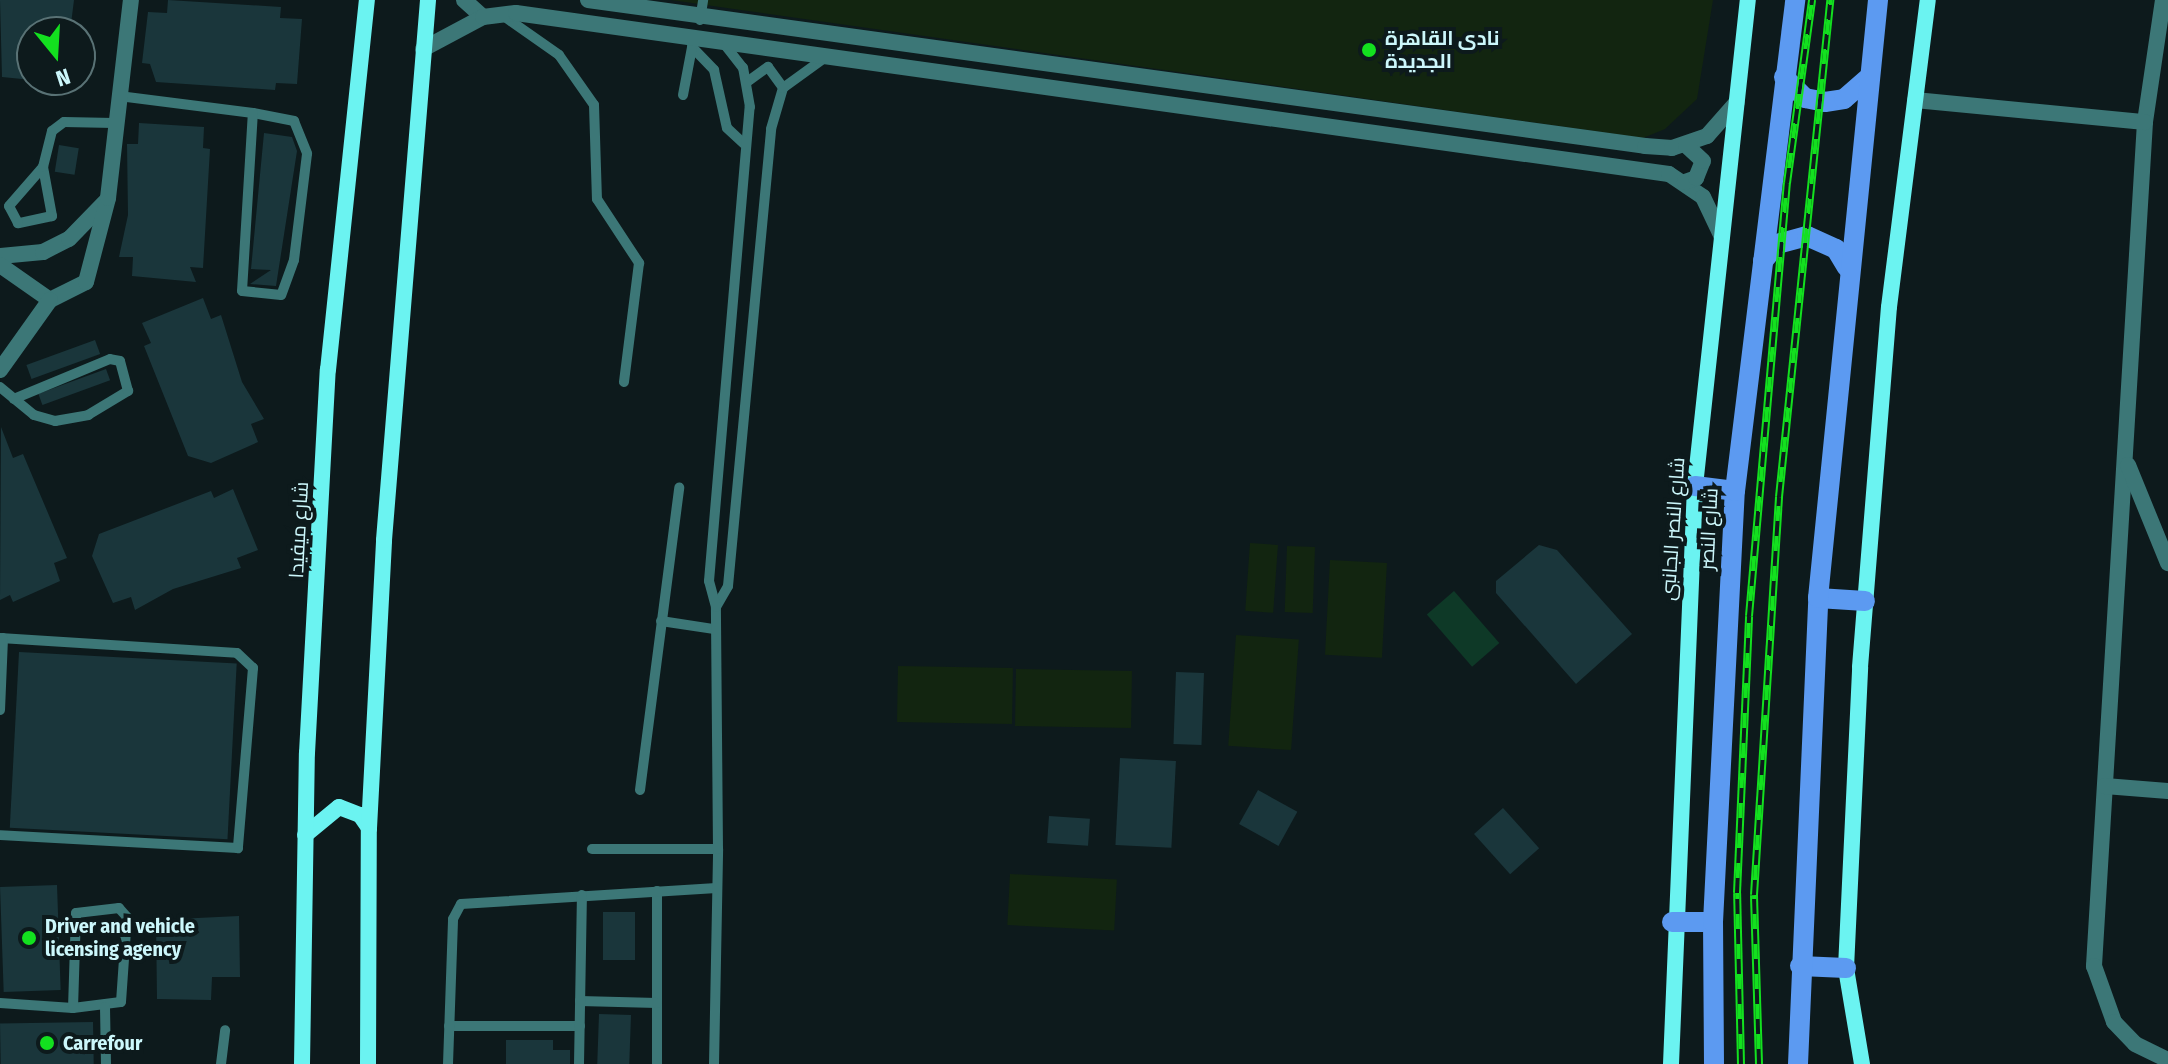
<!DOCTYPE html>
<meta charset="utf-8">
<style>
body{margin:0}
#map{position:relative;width:2168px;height:1064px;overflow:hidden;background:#0d1a1c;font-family:"Fira Sans Condensed",Cairo,sans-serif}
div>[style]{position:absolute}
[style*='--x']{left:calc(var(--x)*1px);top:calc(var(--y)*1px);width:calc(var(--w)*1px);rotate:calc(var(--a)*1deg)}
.green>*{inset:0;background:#122510;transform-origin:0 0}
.water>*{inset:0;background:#0e3927;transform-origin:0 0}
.building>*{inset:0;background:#1a363b;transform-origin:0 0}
.lane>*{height:10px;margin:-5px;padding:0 5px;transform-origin:5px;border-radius:5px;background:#3c7777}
.street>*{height:16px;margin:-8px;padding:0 8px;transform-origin:8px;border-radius:8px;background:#3c7777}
.secondary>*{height:16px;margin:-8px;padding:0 8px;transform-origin:8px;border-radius:8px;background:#6bf3f1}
.primary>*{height:20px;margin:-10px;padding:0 10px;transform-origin:10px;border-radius:10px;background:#5c9af1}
.rail>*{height:8px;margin-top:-4px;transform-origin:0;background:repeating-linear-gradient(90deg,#0d1a1c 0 15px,#13e01f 0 30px);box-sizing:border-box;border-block:2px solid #13e01f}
.dots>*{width:22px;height:22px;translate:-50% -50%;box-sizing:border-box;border:4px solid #0d1a1c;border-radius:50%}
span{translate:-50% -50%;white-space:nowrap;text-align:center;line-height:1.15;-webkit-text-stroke:8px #0d1a1c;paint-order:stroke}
.poi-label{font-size:20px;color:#ccf7fb;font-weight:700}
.left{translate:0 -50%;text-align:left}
.street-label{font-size:20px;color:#ccf7fb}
.north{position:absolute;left:16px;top:16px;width:80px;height:80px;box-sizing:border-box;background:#0d1a1c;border:2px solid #597275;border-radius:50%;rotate:162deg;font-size:22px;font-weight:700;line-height:32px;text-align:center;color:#ccf7fb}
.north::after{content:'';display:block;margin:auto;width:28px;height:36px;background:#13e01f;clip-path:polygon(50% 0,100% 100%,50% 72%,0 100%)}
</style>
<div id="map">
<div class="green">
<i style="clip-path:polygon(671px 0,1713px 0,1697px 99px,1665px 129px,1643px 138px)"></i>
<i style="left:1250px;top:543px;width:28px;height:68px;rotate:4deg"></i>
<i style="left:1287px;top:546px;width:28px;height:66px;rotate:2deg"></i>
<i style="left:1330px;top:560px;width:57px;height:95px;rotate:3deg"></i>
<i style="left:1236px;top:635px;width:63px;height:111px;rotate:4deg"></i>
<i style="left:898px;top:666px;width:115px;height:56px;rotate:1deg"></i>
<i style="left:1016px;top:669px;width:116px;height:57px;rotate:1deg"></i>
<i style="left:1010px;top:874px;width:107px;height:51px;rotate:3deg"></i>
</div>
<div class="water">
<i style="left:1454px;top:591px;width:69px;height:36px;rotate:49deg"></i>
</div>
<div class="building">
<i style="clip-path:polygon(0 0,74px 0,70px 32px,32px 32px,32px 80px,2px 77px)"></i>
<i style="clip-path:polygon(168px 0,281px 7px,280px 18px,302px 19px,297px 84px,276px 83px,275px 90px,156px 82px,150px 64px,142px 63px,148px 12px,167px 13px)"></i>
<i style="clip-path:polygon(139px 123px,204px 127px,203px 148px,210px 149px,203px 268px,190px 267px,196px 282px,132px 276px,133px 257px,119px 257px,128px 215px,127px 144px,138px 144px)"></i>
<i style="clip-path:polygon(264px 133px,292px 137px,297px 151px,276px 286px,250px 284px,271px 270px,251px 269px)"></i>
<i style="left:59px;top:145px;width:20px;height:27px;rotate:9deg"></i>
<i style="clip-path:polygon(203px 298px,211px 319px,221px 315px,242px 382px,264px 419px,251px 424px,258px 442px,211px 463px,188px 456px,144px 346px,151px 343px,142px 323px)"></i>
<i style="left:95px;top:340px;width:15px;height:73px;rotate:70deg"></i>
<i style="left:106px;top:369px;width:12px;height:72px;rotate:70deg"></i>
<i style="clip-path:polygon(1px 427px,13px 458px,23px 454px,67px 558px,54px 563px,60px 581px,13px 602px,10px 595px,0 600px)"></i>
<i style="clip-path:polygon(233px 489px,258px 550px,237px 558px,241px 568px,173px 589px,135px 610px,131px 597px,113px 603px,92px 556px,99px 534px,211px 491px,214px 498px)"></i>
<i style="clip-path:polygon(1539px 545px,1557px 550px,1632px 634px,1576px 684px,1496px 593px,1496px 581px)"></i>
<i style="left:19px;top:652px;width:218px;height:176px;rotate:3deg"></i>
<i style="left:1176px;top:672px;width:28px;height:72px;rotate:2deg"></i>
<i style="left:1120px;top:758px;width:56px;height:87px;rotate:3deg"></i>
<i style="left:1258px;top:790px;width:45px;height:39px;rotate:29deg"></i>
<i style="left:1503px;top:808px;width:54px;height:39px;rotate:48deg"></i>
<i style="left:1049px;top:816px;width:41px;height:27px;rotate:4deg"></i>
<i style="left:57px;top:885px;width:105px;height:57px;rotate:88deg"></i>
<i style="left:603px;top:912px;width:32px;height:48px"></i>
<i style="clip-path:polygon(239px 916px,240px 977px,212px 977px,211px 1000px,157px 999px,156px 920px)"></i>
<i style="left:599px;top:1014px;width:32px;height:50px;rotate:2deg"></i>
<i style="left:93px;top:1022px;width:42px;height:93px;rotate:89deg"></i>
<i style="clip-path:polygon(506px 1040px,553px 1040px,553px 1050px,570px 1050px,570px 1064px,506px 1064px)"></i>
</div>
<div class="lane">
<i style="--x:505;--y:17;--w:66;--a:35.1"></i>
<i style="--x:559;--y:55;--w:61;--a:55"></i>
<i style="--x:594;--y:105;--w:94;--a:88.2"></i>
<i style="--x:597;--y:199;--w:77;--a:56.7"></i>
<i style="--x:639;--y:263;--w:120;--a:97.2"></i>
<i style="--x:700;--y:20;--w:20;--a:-81"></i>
<i style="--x:692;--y:47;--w:32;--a:46"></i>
<i style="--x:714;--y:70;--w:59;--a:77.4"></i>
<i style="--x:727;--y:128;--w:23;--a:43"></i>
<i style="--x:747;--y:82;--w:26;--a:-36"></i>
<i style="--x:768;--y:67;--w:26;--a:54"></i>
<i style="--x:683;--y:95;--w:54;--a:-79.3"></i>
<i style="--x:119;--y:96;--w:135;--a:7.2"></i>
<i style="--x:253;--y:113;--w:42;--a:11"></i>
<i style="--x:294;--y:121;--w:35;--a:68"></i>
<i style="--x:307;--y:154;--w:107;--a:97"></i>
<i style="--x:294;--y:260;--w:37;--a:110"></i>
<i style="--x:281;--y:295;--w:39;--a:-174"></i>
<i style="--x:242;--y:291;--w:178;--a:-86.5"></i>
<i style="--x:43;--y:167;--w:50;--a:79.6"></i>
<i style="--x:52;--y:216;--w:35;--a:168"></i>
<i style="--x:18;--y:223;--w:19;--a:-118"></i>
<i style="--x:9;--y:206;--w:52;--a:-48.9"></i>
<i style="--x:43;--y:167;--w:37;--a:-76"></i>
<i style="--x:52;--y:131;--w:15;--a:-37"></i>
<i style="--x:64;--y:122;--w:50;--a:1.1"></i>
<i style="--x:0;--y:387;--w:44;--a:39.5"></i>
<i style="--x:34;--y:415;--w:22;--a:16"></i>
<i style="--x:55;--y:421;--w:34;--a:-10"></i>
<i style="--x:88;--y:415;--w:47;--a:-31"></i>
<i style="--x:128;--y:391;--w:31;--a:-105"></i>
<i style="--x:120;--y:361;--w:10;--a:-169"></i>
<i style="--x:110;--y:359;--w:104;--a:157.4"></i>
<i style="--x:716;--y:607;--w:24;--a:-60"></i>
<i style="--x:728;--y:586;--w:459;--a:-84.6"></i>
<i style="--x:771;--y:129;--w:43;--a:-73.7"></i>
<i style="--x:783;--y:88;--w:49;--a:-35.9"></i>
<i style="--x:661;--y:621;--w:54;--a:8.6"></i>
<i style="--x:0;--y:638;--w:237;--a:3.6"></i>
<i style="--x:237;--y:653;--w:22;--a:43"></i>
<i style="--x:253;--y:668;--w:181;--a:94.8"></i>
<i style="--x:238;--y:848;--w:238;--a:-176.9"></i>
<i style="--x:0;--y:710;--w:72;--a:-87.6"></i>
<i style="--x:640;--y:790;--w:305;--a:-82.6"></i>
<i style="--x:592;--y:849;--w:126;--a:0"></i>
<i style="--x:657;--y:891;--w:173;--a:90"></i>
<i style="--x:580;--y:1001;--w:77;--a:1.5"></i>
<i style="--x:0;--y:1003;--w:73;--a:3.9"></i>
<i style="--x:73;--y:1008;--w:48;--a:-7.1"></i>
<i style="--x:121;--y:1002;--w:85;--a:-86"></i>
<i style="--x:127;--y:917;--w:12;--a:-132"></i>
<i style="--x:119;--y:908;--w:43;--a:173.4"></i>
<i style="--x:76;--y:913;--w:95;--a:91.8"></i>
<i style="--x:105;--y:1007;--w:57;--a:89"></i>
<i style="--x:449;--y:1026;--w:131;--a:0"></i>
<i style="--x:221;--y:1064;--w:34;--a:-83"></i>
<i style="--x:448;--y:1064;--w:145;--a:-88"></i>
<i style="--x:453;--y:919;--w:17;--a:-62"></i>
<i style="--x:461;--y:904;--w:256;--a:-3.6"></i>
<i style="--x:579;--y:1064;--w:169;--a:-89"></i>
<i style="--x:714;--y:1064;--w:215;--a:-88.9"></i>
<i style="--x:718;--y:849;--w:242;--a:-90.5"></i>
<i style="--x:716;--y:607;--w:27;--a:-105"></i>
<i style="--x:709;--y:581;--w:476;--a:-85.1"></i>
<i style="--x:750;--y:107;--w:40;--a:-100"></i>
<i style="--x:743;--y:68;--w:34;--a:-128"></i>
</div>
<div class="street">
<i style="--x:464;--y:0;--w:25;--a:42"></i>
<i style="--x:588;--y:0;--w:1067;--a:7.86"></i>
<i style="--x:1645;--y:146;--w:27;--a:4"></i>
<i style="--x:1672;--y:148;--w:37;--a:-19"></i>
<i style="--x:1707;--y:136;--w:45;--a:-48.6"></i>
<i style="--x:2163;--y:0;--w:123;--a:98.4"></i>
<i style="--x:2145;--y:122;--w:846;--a:93.46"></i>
<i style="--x:2094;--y:966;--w:59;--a:70.3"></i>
<i style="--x:2114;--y:1022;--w:30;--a:46"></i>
<i style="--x:2135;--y:1044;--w:37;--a:26"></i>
<i style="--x:423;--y:49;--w:68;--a:-28.1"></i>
<i style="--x:483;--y:17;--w:33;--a:-7"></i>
<i style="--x:516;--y:13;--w:1164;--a:7.95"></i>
<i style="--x:1669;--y:174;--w:41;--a:34.1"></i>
<i style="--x:1703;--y:197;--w:44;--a:64.6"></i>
<i style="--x:1915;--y:100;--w:231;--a:5.5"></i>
<i style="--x:1685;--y:182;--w:12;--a:-20"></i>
<i style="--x:1696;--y:178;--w:18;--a:-68"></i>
<i style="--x:1703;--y:161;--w:23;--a:-137"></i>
<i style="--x:0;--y:256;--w:43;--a:-5.3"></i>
<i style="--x:43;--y:252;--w:29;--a:-27"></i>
<i style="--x:69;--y:239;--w:52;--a:-45.8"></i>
<i style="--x:0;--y:265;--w:61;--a:35"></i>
<i style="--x:50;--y:300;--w:40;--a:-26.6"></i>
<i style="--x:86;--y:282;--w:87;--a:-75.3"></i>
<i style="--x:108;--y:198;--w:199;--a:-83.4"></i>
<i style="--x:0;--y:370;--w:86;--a:-54.5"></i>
<i style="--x:2128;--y:465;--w:106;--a:67.8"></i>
<i style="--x:2105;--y:786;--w:63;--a:4.5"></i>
</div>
<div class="secondary">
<i style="--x:305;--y:835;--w:44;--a:-39.5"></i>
<i style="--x:339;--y:807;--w:22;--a:21"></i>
<i style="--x:360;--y:815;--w:16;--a:55"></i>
<i style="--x:302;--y:1064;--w:311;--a:-89.1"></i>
<i style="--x:307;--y:753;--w:384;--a:-86.9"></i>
<i style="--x:328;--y:370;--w:372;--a:-84"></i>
<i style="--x:368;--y:1064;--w:236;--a:-89.8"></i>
<i style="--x:369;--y:828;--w:288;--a:-87"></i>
<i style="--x:384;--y:540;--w:542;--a:-85.34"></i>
<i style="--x:1671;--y:1064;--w:578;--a:-87.62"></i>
<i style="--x:1695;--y:486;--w:489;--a:-83.8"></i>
<i style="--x:1862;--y:1064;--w:97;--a:-99.5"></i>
<i style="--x:1846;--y:968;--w:301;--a:-87.3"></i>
<i style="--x:1860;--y:667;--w:361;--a:-85.4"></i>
<i style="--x:1889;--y:307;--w:309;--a:-82.8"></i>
</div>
<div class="primary">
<i style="--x:1784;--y:77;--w:30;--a:45"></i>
<i style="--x:1805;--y:98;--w:20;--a:11"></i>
<i style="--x:1825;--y:102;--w:19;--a:-9"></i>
<i style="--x:1844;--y:99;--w:30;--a:-41"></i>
<i style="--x:1763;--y:261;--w:22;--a:-51"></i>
<i style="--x:1777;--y:244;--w:31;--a:-15"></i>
<i style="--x:1807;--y:236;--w:32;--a:24"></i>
<i style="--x:1836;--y:249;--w:21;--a:59"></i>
<i style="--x:1695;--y:486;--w:40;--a:7.1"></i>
<i style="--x:1818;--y:598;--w:47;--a:3.7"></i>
<i style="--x:1672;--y:922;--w:41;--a:0"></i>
<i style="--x:1800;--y:966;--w:46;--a:2.5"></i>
<i style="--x:1714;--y:1064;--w:142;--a:-90.4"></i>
<i style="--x:1713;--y:922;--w:432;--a:-87.1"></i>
<i style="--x:1735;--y:491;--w:495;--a:-83"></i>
<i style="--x:1798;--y:1064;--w:466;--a:-87.5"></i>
<i style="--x:1818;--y:598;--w:601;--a:-84.27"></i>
</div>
<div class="rail">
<i style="--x:1741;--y:1064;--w:171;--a:-91.3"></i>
<i style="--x:1737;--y:893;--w:277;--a:-87.5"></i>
<i style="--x:1749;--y:616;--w:435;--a:-85"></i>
<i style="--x:1787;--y:183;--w:185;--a:-82.2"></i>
<i style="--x:1759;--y:1064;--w:169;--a:-91.7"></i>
<i style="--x:1754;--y:895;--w:399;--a:-86.4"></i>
<i style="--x:1779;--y:497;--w:500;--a:-84.1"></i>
</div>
<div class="dots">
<i style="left:1369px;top:50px;background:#13e01f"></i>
<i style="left:29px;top:938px;background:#13e01f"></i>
<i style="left:47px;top:1043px;background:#13e01f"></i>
</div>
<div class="poi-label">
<span class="left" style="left:1385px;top:50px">نادى القاهرة<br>الجديدة</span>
<span class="left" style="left:45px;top:938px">Driver and vehicle<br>licensing agency</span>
<span class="left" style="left:63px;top:1043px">Carrefour</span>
</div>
<div class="street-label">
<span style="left:1673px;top:529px;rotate:-86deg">شارع النصر الجانبى</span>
<span style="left:1709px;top:529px;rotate:-87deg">شارع النصر</span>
<span style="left:299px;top:530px;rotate:-87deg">شارع ميفيدا</span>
</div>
<div class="north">N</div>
</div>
